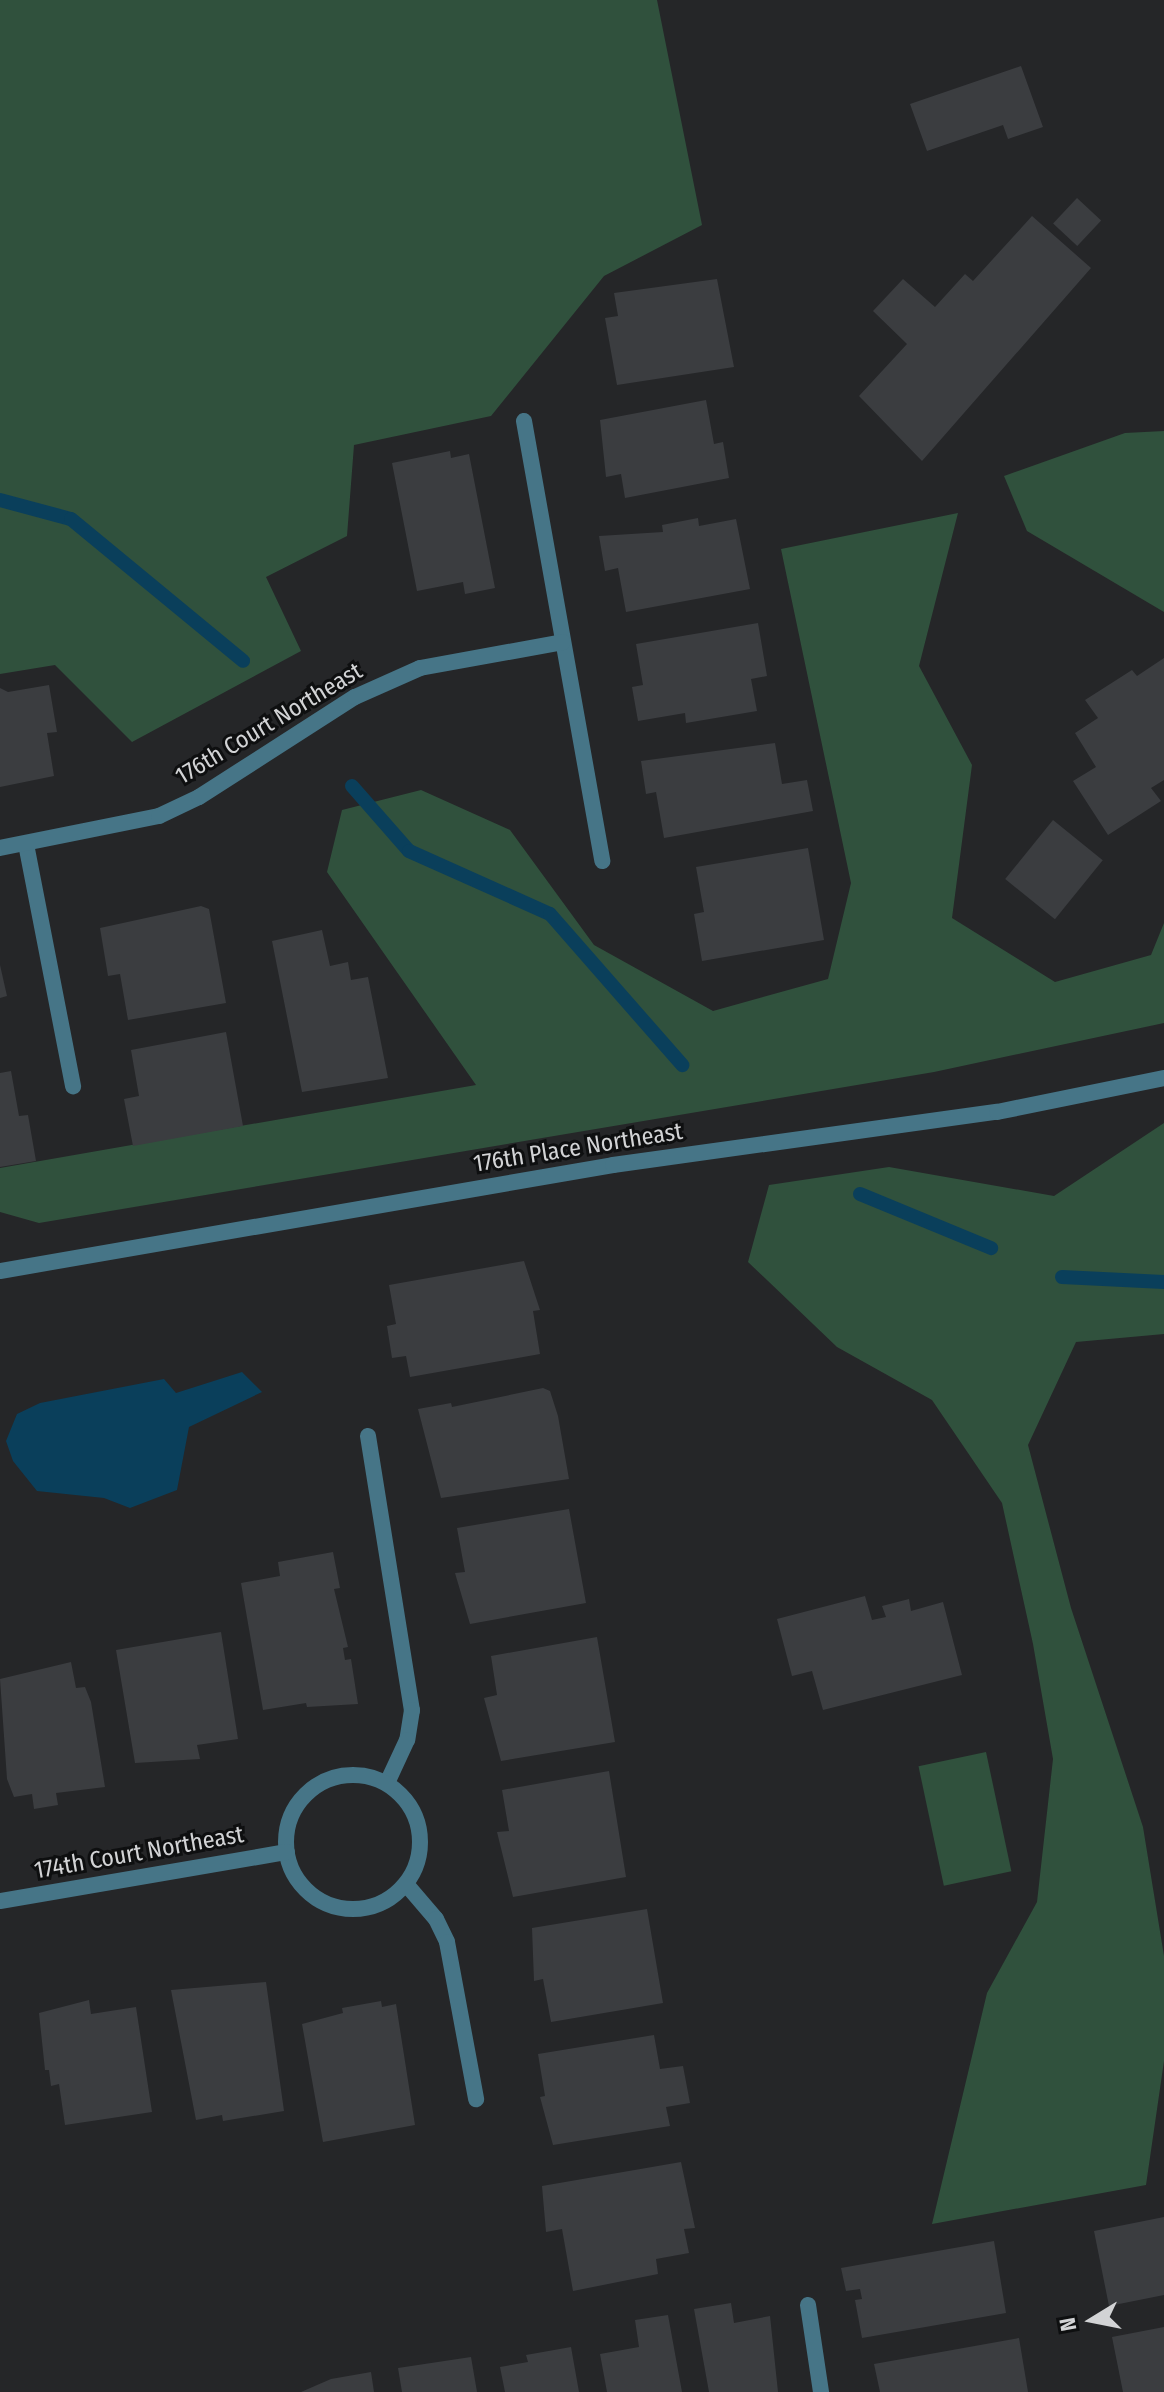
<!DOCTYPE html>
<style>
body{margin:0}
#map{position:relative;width:1164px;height:2392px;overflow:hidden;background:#252628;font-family:"Fira Sans Condensed",sans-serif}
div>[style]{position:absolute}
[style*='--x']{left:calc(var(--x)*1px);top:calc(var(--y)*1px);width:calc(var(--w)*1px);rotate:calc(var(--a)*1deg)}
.green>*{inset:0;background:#30513d;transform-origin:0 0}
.water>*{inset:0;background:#0a3f5b}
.stream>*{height:14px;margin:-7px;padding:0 7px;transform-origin:7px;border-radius:7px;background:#0a3f5b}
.building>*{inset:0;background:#3b3d40;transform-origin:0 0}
.service>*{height:16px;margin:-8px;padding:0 8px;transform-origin:8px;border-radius:8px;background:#467587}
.minor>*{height:16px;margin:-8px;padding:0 8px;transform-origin:8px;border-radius:8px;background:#467587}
.minor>.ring{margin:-8px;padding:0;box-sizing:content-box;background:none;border:16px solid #467587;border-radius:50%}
span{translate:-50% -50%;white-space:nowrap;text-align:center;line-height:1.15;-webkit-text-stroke:6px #0e0f10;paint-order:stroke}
.street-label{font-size:24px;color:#d2d3d5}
.north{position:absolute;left:1052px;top:2280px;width:80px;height:80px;-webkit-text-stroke:6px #0e0f10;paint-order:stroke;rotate:260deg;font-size:22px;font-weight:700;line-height:32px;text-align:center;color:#d2d3d5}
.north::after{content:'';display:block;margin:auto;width:28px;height:36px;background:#d2d3d5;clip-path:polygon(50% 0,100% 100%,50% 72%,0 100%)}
</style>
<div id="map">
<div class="green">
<i style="clip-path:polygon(0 0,657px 0,702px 225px,604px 276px,491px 416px,354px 445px,347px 536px,266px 577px,301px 651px,132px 742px,55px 665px,0 674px)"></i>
<i style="clip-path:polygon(1164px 431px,1164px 612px,1027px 531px,1004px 476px,1125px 433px)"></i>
<i style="clip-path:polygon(958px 513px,919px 666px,972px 765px,952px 918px,1055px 982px,1151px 955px,1164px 923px,1164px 1023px,934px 1072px,39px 1223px,0 1212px,0 1168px,476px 1085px,327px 872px,342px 810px,421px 790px,510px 830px,594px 945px,713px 1011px,828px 979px,851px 883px,781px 549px)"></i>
<i style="clip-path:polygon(1164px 1123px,1164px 1334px,1076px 1342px,1028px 1445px,1071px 1608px,1143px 1827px,1164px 1956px,1164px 2061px,1146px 2185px,932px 2224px,987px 1993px,1037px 1902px,1053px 1759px,1033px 1644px,1002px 1503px,932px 1400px,837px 1347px,748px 1262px,769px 1185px,889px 1167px,1054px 1196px)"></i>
<i style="left:986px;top:1752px;width:122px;height:69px;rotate:78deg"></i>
</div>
<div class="water">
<i style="clip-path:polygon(242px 1372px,262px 1392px,189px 1427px,177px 1490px,130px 1508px,104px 1498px,37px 1491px,13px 1461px,6px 1441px,17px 1414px,40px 1403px,164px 1379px,176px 1393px)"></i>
</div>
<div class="stream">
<i style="--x:0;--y:500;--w:73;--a:15"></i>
<i style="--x:71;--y:519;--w:223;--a:39.5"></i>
<i style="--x:352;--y:786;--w:86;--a:48.8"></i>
<i style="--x:409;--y:851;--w:154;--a:24.1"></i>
<i style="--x:550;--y:914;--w:201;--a:48.8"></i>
<i style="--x:860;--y:1194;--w:142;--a:22.4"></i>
<i style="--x:1062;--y:1277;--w:102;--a:2.8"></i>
</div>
<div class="building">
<i style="clip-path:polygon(1021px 66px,1043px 127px,1008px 139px,1003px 125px,927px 151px,910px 104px)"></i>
<i style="left:1077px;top:198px;width:33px;height:35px;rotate:43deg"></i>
<i style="clip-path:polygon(1032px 216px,1091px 268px,922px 461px,859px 396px,907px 344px,873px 311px,903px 279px,935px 307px,965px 274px,973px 281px)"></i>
<i style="clip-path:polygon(717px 279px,734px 367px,617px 385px,605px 318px,618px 316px,614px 293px)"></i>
<i style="clip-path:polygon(706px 400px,714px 444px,723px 442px,729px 478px,625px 498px,621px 474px,606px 477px,600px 420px)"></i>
<i style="clip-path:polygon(450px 451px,451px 458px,469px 454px,495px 588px,465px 594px,463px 582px,417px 591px,392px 463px)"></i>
<i style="clip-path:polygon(698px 518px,699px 526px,736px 519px,750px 589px,626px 612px,618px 568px,605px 571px,599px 536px,663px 532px,662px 525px)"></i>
<i style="clip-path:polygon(758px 623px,767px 676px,751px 679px,757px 711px,686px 723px,685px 713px,638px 721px,632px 687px,643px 685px,636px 644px)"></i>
<i style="clip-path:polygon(1164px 658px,1164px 780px,1151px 788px,1161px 801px,1108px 835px,1073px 781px,1096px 767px,1075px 733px,1098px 718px,1085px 700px,1132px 670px,1137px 676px)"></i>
<i style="clip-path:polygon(49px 685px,57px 732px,47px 733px,54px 776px,0 787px,0 688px,8px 692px)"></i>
<i style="clip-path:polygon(775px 743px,782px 784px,807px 780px,813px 811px,664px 838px,656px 792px,646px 794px,641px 761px)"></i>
<i style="left:1053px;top:820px;width:64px;height:76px;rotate:39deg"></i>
<i style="clip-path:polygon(808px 848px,824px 940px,702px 961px,694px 914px,704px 912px,696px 867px)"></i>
<i style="clip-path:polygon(201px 906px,209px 909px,226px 1003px,128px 1020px,120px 974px,108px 976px,100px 928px)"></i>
<i style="clip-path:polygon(322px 930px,330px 966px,348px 962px,351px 980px,368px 977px,388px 1078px,302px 1092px,272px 941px)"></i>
<i style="clip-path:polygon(0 965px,7px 996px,0 998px)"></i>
<i style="clip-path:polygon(226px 1032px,243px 1126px,133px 1146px,124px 1099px,139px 1096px,131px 1050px)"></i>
<i style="clip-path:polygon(11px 1071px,19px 1116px,28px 1115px,36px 1161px,0 1167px,0 1073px)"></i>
<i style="clip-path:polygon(524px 1261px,540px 1310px,533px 1311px,540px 1354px,410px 1377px,406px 1356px,392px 1358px,387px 1326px,396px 1324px,389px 1285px)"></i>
<i style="clip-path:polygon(543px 1388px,550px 1391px,558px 1416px,569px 1479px,441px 1498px,418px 1409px,451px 1403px,452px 1407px)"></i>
<i style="clip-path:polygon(569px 1509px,586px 1603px,470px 1624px,455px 1573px,465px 1572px,457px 1528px)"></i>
<i style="clip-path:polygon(333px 1552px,340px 1588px,334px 1589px,348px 1647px,343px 1648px,345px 1660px,351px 1659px,358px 1704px,307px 1707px,306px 1703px,263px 1710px,241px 1583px,280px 1576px,278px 1562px)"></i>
<i style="clip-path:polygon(865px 1596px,872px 1620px,886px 1617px,882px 1606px,909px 1599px,911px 1611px,943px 1602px,962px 1675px,823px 1710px,812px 1671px,792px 1676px,777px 1619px)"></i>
<i style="clip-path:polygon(221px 1632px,238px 1739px,197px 1745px,200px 1759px,135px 1763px,116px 1650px)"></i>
<i style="clip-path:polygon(597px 1637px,615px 1742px,501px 1761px,484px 1698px,497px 1695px,491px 1656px)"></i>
<i style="clip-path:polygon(71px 1662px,76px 1688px,85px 1687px,91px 1702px,105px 1787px,56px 1793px,58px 1805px,34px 1809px,32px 1794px,14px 1797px,7px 1779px,0 1679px)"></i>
<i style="clip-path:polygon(609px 1771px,626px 1877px,513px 1897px,497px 1832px,509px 1831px,502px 1790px)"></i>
<i style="clip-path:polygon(647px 1909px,663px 2003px,551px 2022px,543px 1979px,534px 1981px,532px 1928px)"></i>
<i style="clip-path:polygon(266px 1982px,284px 2111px,223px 2121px,222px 2115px,196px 2120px,171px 1990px)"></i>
<i style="clip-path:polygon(89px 2000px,91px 2014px,136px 2007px,152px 2112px,65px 2125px,59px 2084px,51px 2086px,49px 2070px,45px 2070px,39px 2013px)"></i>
<i style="clip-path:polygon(381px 2001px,382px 2007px,396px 2004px,415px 2125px,323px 2142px,302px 2024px,343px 2013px,342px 2008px)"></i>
<i style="clip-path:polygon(654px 2035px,660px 2069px,683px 2066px,690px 2103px,666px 2107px,670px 2126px,553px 2145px,540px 2097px,545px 2096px,538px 2054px)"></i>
<i style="clip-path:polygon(681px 2162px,695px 2228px,684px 2229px,689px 2253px,656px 2259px,658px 2274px,573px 2291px,562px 2229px,546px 2232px,542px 2186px)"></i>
<i style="clip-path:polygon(1164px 2217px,1164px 2295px,1109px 2306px,1094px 2231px)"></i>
<i style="clip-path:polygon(994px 2241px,1006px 2313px,862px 2338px,855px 2300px,862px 2299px,860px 2289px,846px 2291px,841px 2268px)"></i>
<i style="clip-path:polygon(731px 2303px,734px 2323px,770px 2316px,778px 2392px,709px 2392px,694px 2309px)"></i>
<i style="clip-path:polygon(668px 2315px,682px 2392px,607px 2392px,600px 2354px,639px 2347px,635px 2320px)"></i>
<i style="clip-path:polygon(1164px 2327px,1164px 2392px,1123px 2392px,1112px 2337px)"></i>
<i style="clip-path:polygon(1019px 2338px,1028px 2392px,880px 2392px,874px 2364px)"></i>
<i style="clip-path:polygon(571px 2347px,579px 2392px,505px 2392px,500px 2367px,528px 2362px,526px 2355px)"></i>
<i style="clip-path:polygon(471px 2357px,477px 2392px,402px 2392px,398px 2368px)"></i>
<i style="clip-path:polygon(371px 2372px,374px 2392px,301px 2392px,331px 2379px)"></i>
</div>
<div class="service">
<i style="--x:524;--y:421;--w:447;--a:79.9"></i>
<i style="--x:26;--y:844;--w:247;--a:79"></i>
<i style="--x:368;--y:1436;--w:278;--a:80.9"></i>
<i style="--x:412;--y:1710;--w:30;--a:99"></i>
<i style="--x:407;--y:1740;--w:47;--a:114.9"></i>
<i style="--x:406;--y:1884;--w:46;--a:49.4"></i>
<i style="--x:436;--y:1919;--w:25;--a:64"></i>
<i style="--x:447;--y:1942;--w:160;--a:79.5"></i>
<i style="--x:808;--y:2305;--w:88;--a:81.5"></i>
</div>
<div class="minor">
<i style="--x:0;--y:848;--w:162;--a:-11.4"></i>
<i style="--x:159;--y:816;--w:44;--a:-25.4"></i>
<i style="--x:199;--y:797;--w:185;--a:-32.7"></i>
<i style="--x:355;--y:697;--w:71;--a:-24"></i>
<i style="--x:420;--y:668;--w:145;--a:-10.3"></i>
<i style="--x:0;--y:1271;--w:622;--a:-9.81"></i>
<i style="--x:613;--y:1165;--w:388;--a:-7.9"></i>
<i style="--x:997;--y:1112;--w:170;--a:-11.5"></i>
<i class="ring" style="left:286px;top:1775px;width:118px;height:118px"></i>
<i style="--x:0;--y:1901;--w:291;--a:-9.7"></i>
</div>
<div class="street-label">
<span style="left:269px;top:724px;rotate:-31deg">176th Court Northeast</span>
<span style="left:578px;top:1148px;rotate:-9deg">176th Place Northeast</span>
<span style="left:139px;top:1853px;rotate:-10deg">174th Court Northeast</span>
</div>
<div class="north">N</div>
</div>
